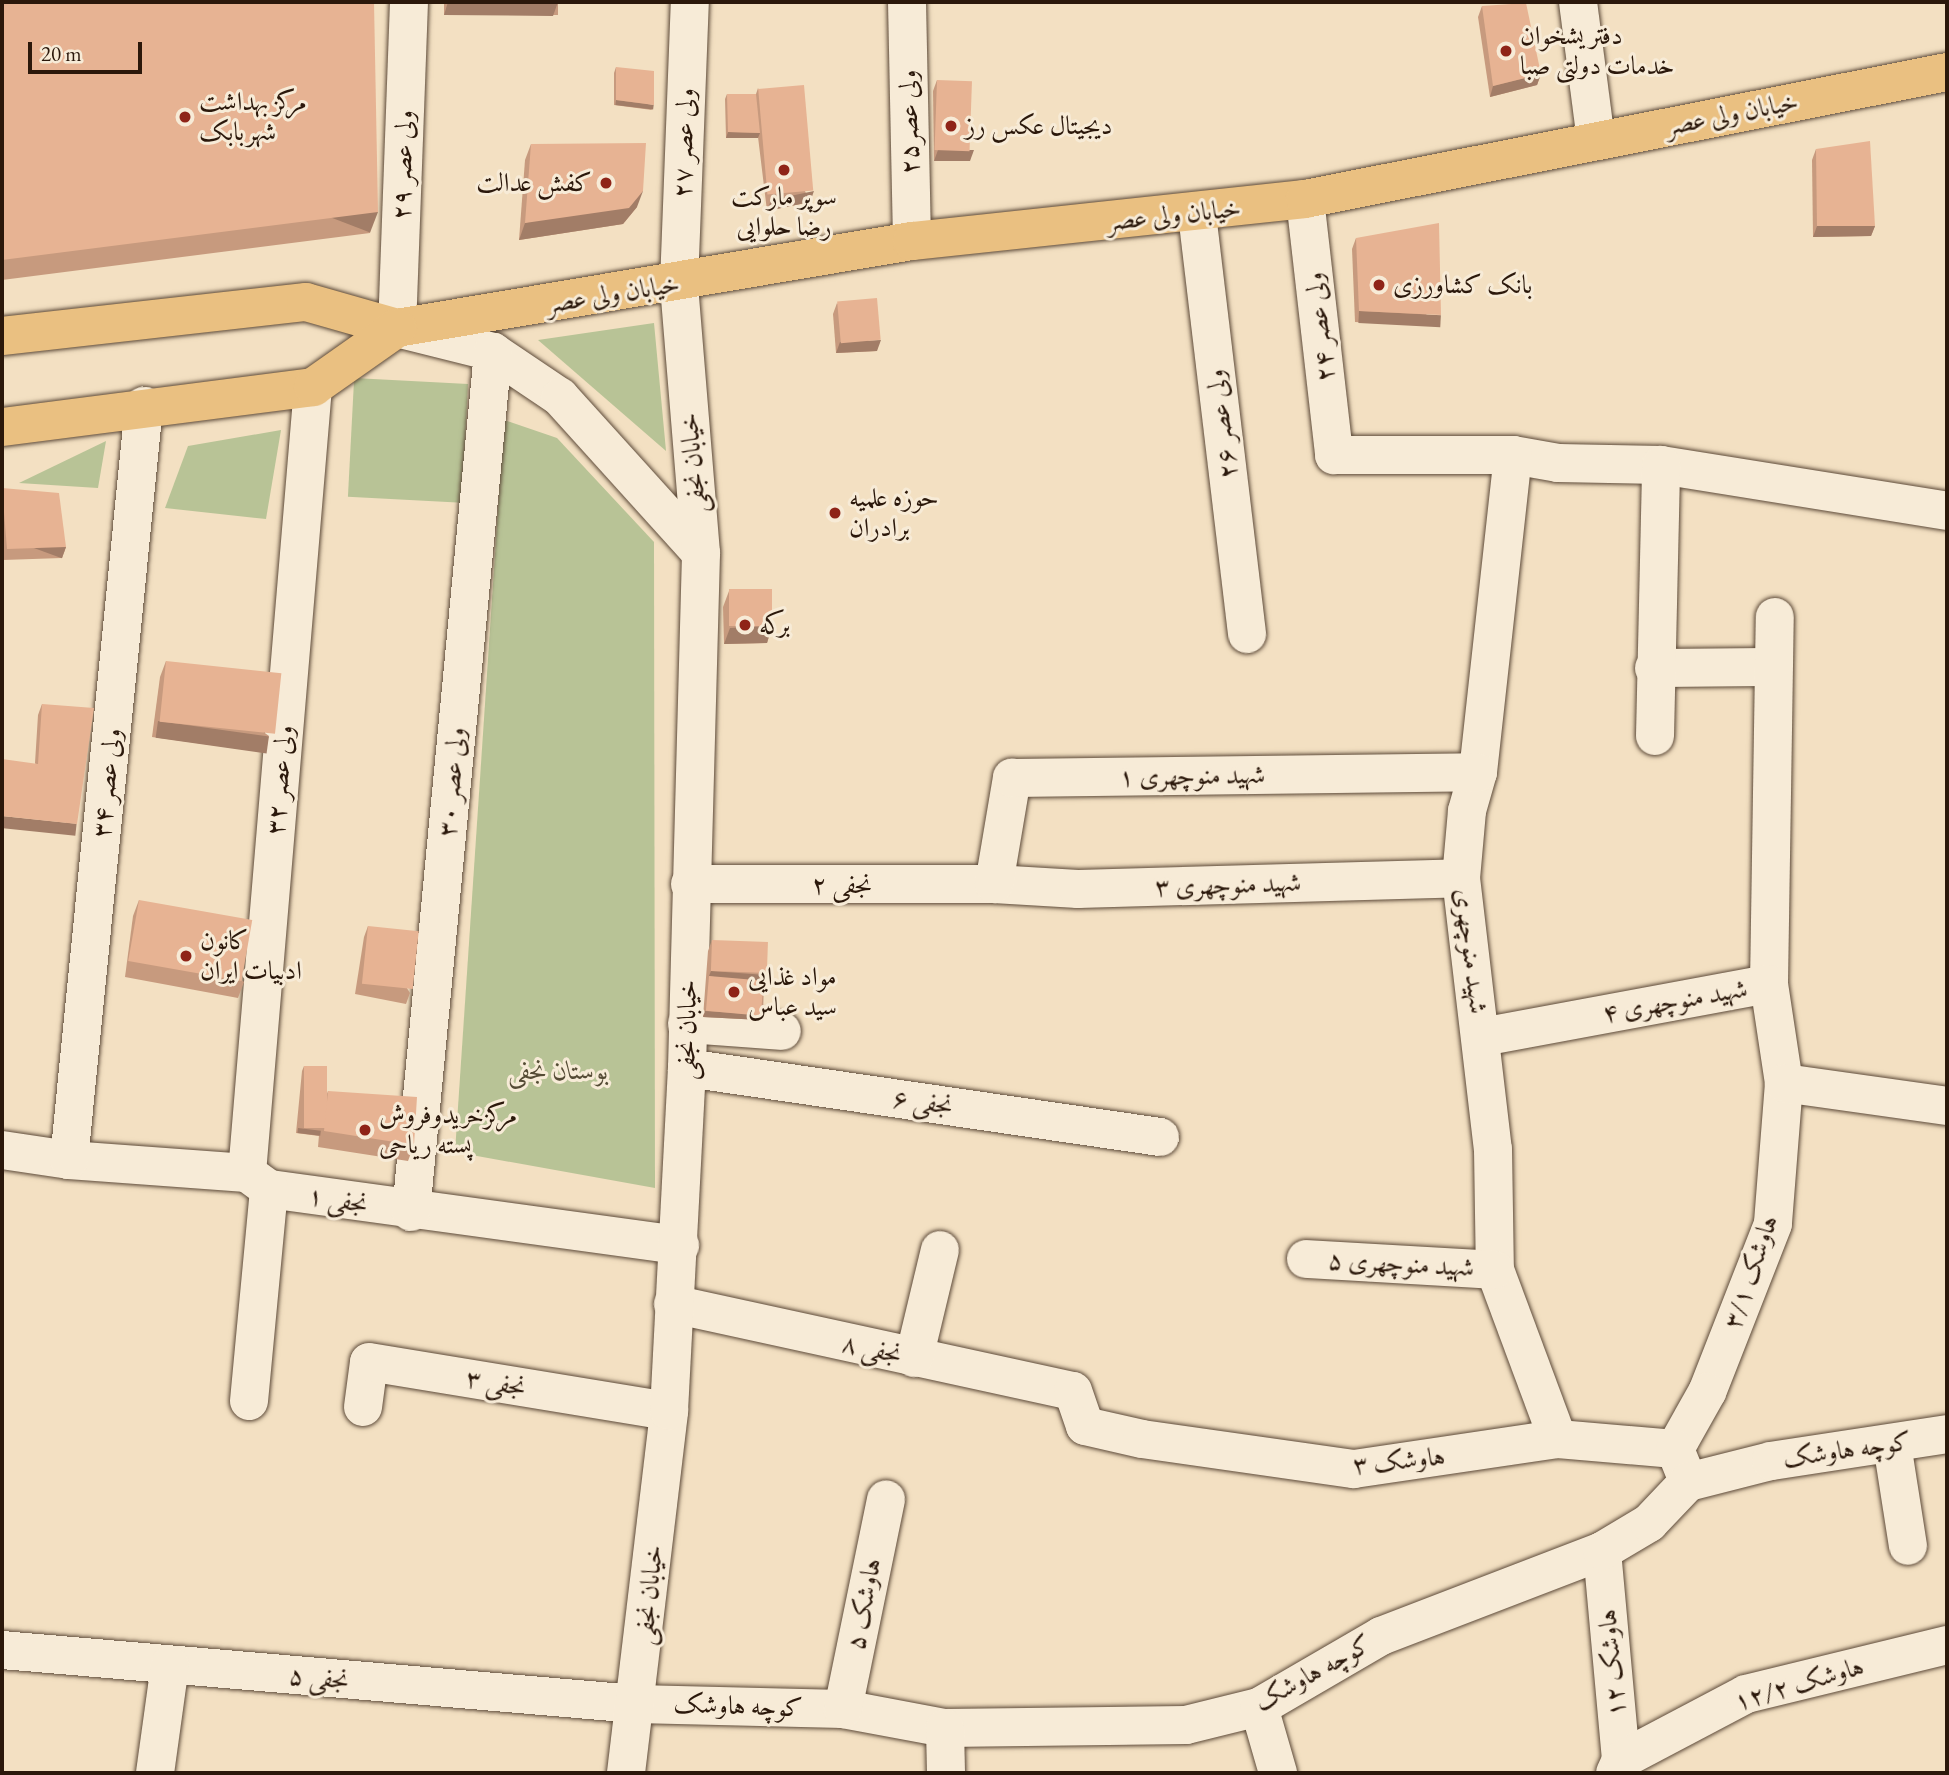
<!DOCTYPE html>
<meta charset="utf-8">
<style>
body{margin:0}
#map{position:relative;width:1949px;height:1775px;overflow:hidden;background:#f3e0c2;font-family:"EB Garamond",Amiri,serif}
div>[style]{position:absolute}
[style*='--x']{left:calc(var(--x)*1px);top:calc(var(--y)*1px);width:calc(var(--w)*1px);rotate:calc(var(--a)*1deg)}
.green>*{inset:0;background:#b8c396;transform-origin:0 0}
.roads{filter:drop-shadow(0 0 2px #5d4a39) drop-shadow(0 0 2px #5d4a39)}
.minor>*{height:38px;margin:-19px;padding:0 19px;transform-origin:19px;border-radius:19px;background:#f7ebd7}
.major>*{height:38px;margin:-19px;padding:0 19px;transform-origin:19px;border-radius:19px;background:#eac081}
.wall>*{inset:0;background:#c79a7e;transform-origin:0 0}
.shaded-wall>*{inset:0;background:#a27d67;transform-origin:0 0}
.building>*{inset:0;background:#e7b393;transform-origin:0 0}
.dots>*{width:19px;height:19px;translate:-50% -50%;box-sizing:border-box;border:4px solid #f7ebd7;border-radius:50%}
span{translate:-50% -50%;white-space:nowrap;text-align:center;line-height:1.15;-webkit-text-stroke:6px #f7ebd7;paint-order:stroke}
.poi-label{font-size:26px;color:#2b180b}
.left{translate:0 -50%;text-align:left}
.right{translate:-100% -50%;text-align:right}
.street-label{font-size:26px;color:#2b180b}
.park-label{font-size:26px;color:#554b35;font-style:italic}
.frame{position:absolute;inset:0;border:4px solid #2b180b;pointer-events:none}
.scale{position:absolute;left:28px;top:42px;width:114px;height:32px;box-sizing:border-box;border:4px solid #2b180b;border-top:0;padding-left:9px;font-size:21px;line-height:24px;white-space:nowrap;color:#2b180b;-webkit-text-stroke:5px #f7ebd7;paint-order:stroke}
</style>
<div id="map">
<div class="green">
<i style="clip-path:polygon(654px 323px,666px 451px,538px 340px)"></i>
<i style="left:468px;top:384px;width:119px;height:114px;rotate:93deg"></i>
<i style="clip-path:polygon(504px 420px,557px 438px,654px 542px,655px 1188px,455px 1152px)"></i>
<i style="clip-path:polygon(281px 430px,266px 519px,165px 508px,188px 446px)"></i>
<i style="clip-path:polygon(106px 441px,98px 488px,19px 483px)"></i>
</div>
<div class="roads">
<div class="minor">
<i style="--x:409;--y:2;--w:326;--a:92.1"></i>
<i style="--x:397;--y:328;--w:99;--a:14"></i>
<i style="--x:493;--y:352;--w:81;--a:33.9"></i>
<i style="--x:560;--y:397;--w:210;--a:47.9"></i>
<i style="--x:907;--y:2;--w:239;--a:88.8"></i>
<i style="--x:1578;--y:2;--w:140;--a:82.6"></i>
<i style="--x:1305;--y:199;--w:258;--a:83.5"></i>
<i style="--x:1334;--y:455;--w:179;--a:0"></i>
<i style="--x:1513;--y:455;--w:46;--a:10.1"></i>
<i style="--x:1558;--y:463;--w:103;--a:1.1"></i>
<i style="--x:1661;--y:465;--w:290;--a:9.1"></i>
<i style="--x:1197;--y:214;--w:423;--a:83.2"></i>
<i style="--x:1513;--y:455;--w:319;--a:96.3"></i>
<i style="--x:1478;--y:772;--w:41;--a:105.8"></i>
<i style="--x:1467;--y:811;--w:67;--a:95.1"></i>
<i style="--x:1461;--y:878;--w:273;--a:83.3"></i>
<i style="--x:1493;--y:1149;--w:121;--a:89.1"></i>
<i style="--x:1495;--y:1270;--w:180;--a:69.6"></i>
<i style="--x:1654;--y:668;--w:119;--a:-0.5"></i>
<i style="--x:1655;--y:736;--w:271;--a:-88.7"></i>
<i style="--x:690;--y:884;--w:304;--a:0"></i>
<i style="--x:994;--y:884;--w:84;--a:3.4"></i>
<i style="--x:1078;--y:889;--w:383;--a:-1.6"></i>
<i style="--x:994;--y:884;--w:108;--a:-80.4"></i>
<i style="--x:1012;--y:778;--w:466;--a:-0.7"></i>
<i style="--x:1769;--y:984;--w:367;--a:-89.1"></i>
<i style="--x:687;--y:1024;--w:95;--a:4.2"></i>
<i style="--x:1482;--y:1037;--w:292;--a:-10.5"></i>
<i style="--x:1769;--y:984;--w:100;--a:81.4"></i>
<i style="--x:1784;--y:1083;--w:141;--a:94.5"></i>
<i style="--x:1773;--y:1224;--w:180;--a:111.4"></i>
<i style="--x:1707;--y:1392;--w:65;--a:119.3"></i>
<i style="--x:687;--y:1068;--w:478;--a:8.3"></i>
<i style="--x:1784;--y:1083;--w:165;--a:8"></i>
<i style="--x:2;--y:1150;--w:68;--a:8.5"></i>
<i style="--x:69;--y:1160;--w:178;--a:4.2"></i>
<i style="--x:247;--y:1173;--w:27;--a:36"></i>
<i style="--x:269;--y:1189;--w:415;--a:7.8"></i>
<i style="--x:69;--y:1160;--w:758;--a:-84.32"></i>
<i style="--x:247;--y:1173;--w:789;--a:-85.2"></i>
<i style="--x:411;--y:1212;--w:864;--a:-84.55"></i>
<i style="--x:1306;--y:1259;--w:189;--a:3.3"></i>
<i style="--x:673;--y:1304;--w:409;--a:12.3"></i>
<i style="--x:1073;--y:1391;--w:37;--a:71"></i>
<i style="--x:1085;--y:1426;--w:58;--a:12.8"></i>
<i style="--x:1142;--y:1439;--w:214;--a:8.1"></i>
<i style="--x:1354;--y:1469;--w:206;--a:-8.4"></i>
<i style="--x:1558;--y:1439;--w:117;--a:4.9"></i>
<i style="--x:1675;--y:1449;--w:35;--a:68"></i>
<i style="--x:914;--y:1358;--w:111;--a:-76.5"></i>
<i style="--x:249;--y:1401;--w:213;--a:-84.6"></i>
<i style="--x:363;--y:1407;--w:45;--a:-82.4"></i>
<i style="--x:369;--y:1362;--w:304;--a:9.3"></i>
<i style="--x:1892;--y:1444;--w:103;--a:81.1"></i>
<i style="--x:1602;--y:1551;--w:210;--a:84.8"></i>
<i style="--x:1621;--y:1760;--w:14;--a:115"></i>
<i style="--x:2;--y:1650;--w:636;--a:4.87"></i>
<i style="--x:636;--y:1704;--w:207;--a:1.4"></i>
<i style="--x:843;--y:1709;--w:104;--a:10.6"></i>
<i style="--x:945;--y:1728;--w:241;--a:-0.7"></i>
<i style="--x:1186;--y:1725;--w:75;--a:-13.9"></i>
<i style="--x:1259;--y:1707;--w:141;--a:-30.2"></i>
<i style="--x:1381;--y:1636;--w:237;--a:-21"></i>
<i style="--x:1602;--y:1551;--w:55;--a:-30.8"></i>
<i style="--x:1649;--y:1523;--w:57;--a:-46.4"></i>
<i style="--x:1688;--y:1482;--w:86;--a:-14.2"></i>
<i style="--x:1771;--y:1461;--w:178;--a:-8.7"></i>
<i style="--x:1259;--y:1707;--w:69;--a:73.9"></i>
<i style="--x:843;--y:1709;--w:214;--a:-78.4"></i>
<i style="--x:945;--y:1728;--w:45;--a:88.7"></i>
<i style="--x:1621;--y:1760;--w:141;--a:-27.8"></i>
<i style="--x:1746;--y:1694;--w:207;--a:-13.7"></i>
<i style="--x:155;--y:1773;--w:109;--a:-82.1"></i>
<i style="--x:626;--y:1773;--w:365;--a:-83.2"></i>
<i style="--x:669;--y:1411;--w:343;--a:-87"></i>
<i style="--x:687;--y:1068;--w:515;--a:-88.44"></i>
<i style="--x:701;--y:553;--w:270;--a:-94.7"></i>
<i style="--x:679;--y:284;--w:282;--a:-87.8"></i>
</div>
<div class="major">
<i style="--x:2;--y:336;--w:306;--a:-6.4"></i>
<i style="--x:306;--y:302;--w:95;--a:15.9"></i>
<i style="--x:397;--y:328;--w:522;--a:-9.59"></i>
<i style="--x:912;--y:241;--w:395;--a:-6.1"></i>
<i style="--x:1305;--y:199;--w:654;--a:-11.19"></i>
<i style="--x:2;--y:427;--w:314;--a:-7.3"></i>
<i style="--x:313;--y:387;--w:103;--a:-35.1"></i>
</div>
</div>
<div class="wall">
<i style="clip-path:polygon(2px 2px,374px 2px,370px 233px,2px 280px)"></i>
<i style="left:444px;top:2px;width:114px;height:13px"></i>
<i style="clip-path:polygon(1482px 6px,1541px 74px,1537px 85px,1490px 97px,1478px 17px)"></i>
<i style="clip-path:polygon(616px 67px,652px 110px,614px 105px,614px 73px)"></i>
<i style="clip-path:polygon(937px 80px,970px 161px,934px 161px,933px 91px)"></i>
<i style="clip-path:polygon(758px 88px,810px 202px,767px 211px,758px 137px,726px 138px,725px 99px,727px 94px,756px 94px)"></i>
<i style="clip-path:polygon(531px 144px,637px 207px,623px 224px,519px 240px,525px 160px)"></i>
<i style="clip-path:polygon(1816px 149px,1875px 226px,1871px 236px,1813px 237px,1812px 160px)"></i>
<i style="clip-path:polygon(1356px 238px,1437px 326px,1355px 322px,1352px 249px)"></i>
<i style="clip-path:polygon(837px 303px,877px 351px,836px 353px,833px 314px)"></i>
<i style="clip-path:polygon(2px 488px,66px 547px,62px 558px,3px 560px,2px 547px)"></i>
<i style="clip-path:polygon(729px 591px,772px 626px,767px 643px,724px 644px,723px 607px)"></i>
<i style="clip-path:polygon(166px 661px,269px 736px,263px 752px,152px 737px,160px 677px)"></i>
<i style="clip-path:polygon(42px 704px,73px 835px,35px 763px,38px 715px)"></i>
<i style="clip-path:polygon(139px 900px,244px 982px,238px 998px,125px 977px,133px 916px)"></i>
<i style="clip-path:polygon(368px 926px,410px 993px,406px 1004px,355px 994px,364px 937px)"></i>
<i style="clip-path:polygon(712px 940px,766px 975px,764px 981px,763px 1015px,761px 1020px,703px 1017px,708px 951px)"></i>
<i style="clip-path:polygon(304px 1066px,324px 1102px,328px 1091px,414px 1145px,408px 1161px,318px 1147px,319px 1135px,319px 1136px,296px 1133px,302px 1071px)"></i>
</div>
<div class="shaded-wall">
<i style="clip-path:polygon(448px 2px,558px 2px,553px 16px,444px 15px)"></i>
<i style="clip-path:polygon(1541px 74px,1537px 85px,1490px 97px,1493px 86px)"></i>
<i style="left:616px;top:100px;width:38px;height:5px;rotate:7deg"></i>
<i style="clip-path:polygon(728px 132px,760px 133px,758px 138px,726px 138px)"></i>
<i style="clip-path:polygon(938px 150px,974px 150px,970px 161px,934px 161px)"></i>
<i style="clip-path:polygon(643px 191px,637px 207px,623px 224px,519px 240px,525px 223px)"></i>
<i style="clip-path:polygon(814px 191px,810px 202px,767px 211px,771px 200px)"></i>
<i style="left:378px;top:212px;width:22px;height:379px;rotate:111deg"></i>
<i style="clip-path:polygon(1817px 226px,1875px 226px,1871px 236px,1813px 237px)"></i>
<i style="left:1359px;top:311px;width:82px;height:12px;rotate:3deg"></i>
<i style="clip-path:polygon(881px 340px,877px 351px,836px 353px,840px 342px)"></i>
<i style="left:66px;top:547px;width:12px;height:59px;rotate:110deg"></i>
<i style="clip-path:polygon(772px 626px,767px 643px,724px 644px,730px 628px)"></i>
<i style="left:158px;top:721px;width:112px;height:17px;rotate:8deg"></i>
<i style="left:2px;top:816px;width:75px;height:12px;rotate:6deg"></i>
<i style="clip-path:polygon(711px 971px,766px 975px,762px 986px,709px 976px)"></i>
<i style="clip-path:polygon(705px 1011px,763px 1015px,761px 1020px,703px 1017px)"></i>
<i style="left:298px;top:1128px;width:23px;height:5px;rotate:7deg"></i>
</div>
<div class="building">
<i style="clip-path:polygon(4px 2px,374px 2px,378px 212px,2px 260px,2px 21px)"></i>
<i style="clip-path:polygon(1526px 3px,1541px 74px,1493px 86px,1482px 6px)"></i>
<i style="clip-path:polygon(616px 67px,654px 71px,654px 105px,616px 100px)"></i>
<i style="left:937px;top:80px;width:35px;height:70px;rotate:2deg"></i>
<i style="left:804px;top:85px;width:106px;height:46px;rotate:85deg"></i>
<i style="clip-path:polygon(727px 94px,756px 94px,760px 133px,728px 132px)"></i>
<i style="clip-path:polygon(1870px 141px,1875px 226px,1817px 226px,1816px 149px)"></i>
<i style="clip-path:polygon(646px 143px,643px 191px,629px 208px,525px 223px,531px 144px)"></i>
<i style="clip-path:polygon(1439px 223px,1441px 315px,1359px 311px,1356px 238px)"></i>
<i style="left:877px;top:298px;width:42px;height:40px;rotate:85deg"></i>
<i style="clip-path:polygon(2px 488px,59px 493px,66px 547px,7px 549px)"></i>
<i style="left:772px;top:589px;width:37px;height:43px;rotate:90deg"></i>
<i style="left:166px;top:661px;width:116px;height:61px;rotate:6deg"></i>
<i style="clip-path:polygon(42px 704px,94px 708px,77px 824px,2px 816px,2px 759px,38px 764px)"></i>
<i style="left:139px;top:900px;width:115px;height:62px;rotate:10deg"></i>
<i style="left:368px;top:926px;width:51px;height:58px;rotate:6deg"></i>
<i style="left:712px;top:940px;width:56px;height:31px;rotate:2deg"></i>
<i style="left:709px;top:976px;width:55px;height:35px;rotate:5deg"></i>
<i style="left:304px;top:1066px;width:23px;height:62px"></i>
<i style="clip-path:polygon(328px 1091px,417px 1097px,414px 1145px,324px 1131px)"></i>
</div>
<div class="dots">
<i style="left:1506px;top:51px;background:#8f2418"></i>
<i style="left:185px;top:117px;background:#8f2418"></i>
<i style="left:951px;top:126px;background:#8f2418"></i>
<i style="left:784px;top:170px;background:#8f2418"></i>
<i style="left:606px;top:183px;background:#8f2418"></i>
<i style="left:1379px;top:285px;background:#8f2418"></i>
<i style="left:835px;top:513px;background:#8f2418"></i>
<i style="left:745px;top:625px;background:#8f2418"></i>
<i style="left:186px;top:956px;background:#8f2418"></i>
<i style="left:734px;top:992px;background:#8f2418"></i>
<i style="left:365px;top:1130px;background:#8f2418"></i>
</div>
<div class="poi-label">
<span class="left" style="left:1520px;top:51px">دفتر یشخوان<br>خدمات دولتی صبا</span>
<span class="left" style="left:199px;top:117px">مرکز بهداشت<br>شهربابک</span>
<span class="left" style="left:965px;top:126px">دیجیتال عکس رز</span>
<span class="right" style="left:592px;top:183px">کفش عدالت</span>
<span style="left:784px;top:212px">سوپر مارکت<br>رضا حلوایی</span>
<span class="left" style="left:1393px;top:285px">بانک کشاورزی</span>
<span class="left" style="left:849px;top:513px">حوزه علمیه<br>برادران</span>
<span class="left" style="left:759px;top:625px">برکه</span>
<span class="left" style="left:200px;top:956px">کانون<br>ادبیات ایران</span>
<span class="left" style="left:748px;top:992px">مواد غذایی<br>سید عباس</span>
<span class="left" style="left:379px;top:1130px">مرکزخریدوفروش<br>پسته ریاحی</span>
</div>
<div class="street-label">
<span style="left:1732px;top:114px;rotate:-11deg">خیابان ولی عصر</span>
<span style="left:909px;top:122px;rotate:-91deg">ولی عصر۲۵</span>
<span style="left:684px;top:143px;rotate:-88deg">ولی عصر ۲۷</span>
<span style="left:403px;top:165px;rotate:-88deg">ولی عصر ۲۹</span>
<span style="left:1174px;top:215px;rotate:-6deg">خیابان ولی عصر</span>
<span style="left:613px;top:294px;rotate:-9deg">خیابان ولی عصر</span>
<span style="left:1320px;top:327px;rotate:-96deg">ولی عصر ۲۴</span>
<span style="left:1222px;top:424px;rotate:-97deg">ولی عصر ۲۶</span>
<span style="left:693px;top:463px;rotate:-95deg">خیابان نجفی</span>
<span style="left:1192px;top:776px;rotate:-1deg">شهید منوچهری ۱</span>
<span style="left:280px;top:780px;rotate:-85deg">ولی عصر ۳۲</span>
<span style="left:452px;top:782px;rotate:-85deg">ولی عصر ۳۰</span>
<span style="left:107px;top:783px;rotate:-84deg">ولی عصر ۳۴</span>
<span style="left:842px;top:885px">نجفی ۲</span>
<span style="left:1228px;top:885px;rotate:-2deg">شهید منوچهری ۳</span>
<span style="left:1471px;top:951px;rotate:83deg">شهید منوچهری</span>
<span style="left:1675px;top:1001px;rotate:-10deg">شهید منوچهری ۴</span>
<span style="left:687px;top:1030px;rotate:-89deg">خیابان نجفی</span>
<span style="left:923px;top:1102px;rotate:8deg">نجفی ۶</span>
<span style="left:338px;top:1200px;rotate:9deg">نجفی ۱</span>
<span style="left:1401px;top:1264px;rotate:3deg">شهید منوچهری ۵</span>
<span style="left:1751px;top:1272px;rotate:-71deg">هاوشک ۳/۱</span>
<span style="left:872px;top:1349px;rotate:12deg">نجفی ۸</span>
<span style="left:496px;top:1383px;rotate:9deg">نجفی ۳</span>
<span style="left:1847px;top:1450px;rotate:-8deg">کوچه هاوشک</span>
<span style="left:1399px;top:1461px;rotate:-6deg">هاوشک ۳</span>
<span style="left:649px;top:1595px;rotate:-84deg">خیابان نجفی</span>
<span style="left:864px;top:1604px;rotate:-79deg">هاوشک ۵</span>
<span style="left:1612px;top:1663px;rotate:-95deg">هاوشک ۱۲</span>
<span style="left:1313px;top:1673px;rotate:-29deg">کوچه هاوشک</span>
<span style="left:319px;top:1678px;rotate:5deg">نجفی ۵</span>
<span style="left:1799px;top:1684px;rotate:-16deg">هاوشک ۱۲/۲</span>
<span style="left:738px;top:1706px;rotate:2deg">کوچه هاوشک</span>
</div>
<div class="park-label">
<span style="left:558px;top:1071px">بوستان نجفی</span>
</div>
<div class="frame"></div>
<div class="scale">20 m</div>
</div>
